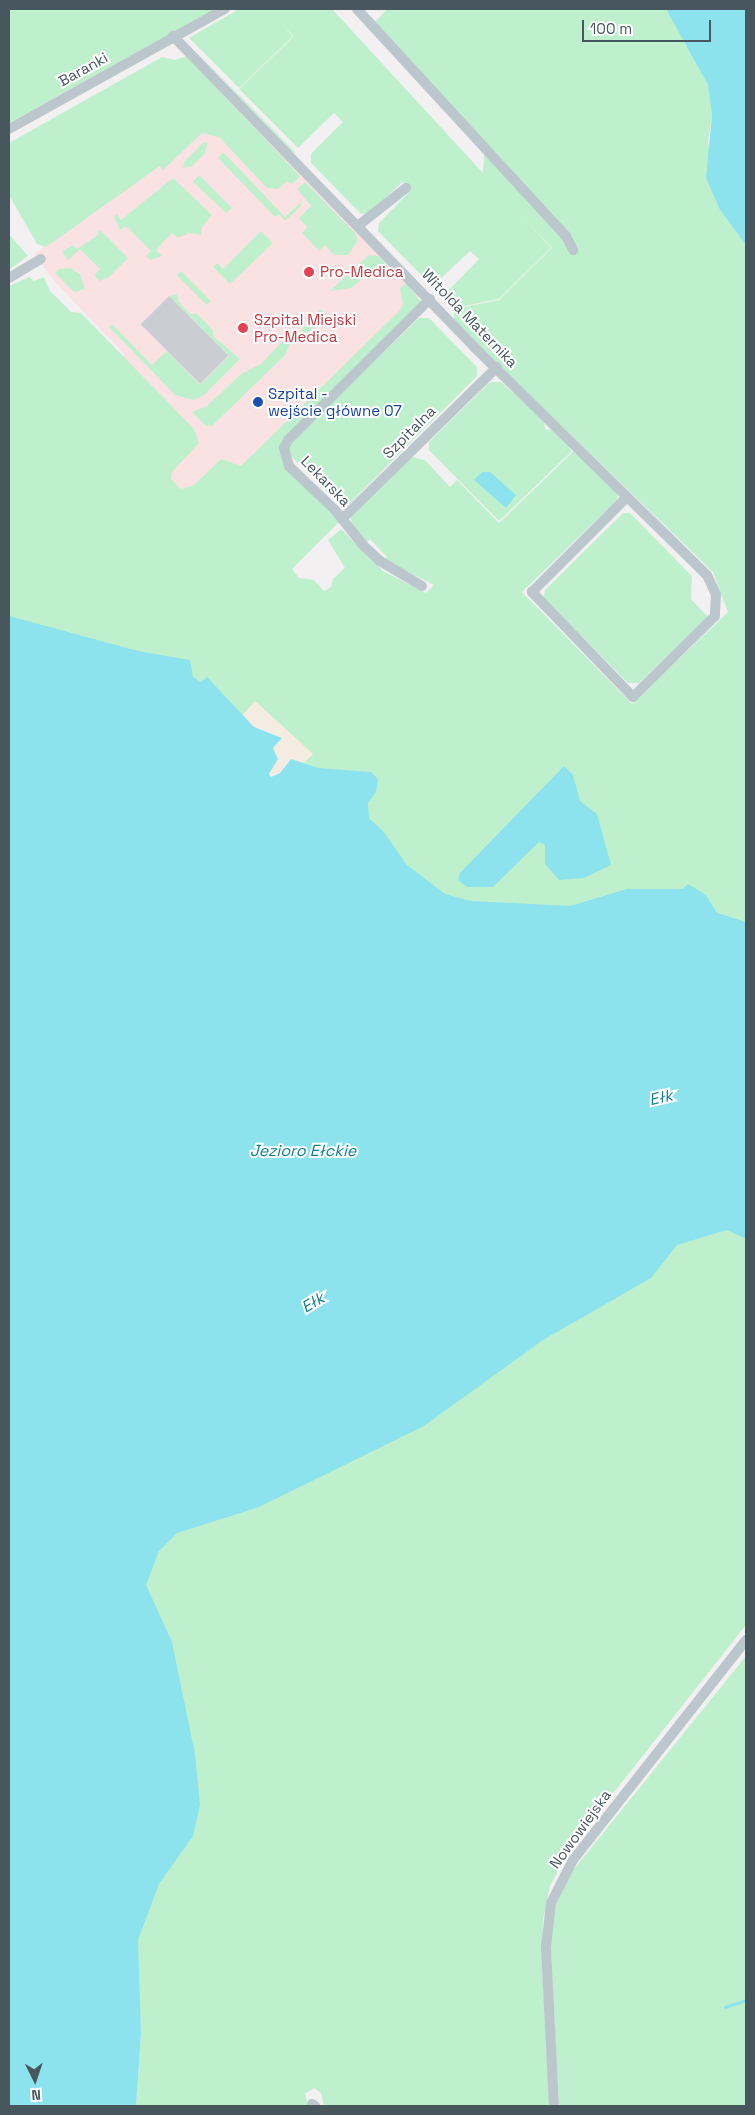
<!DOCTYPE html>
<meta charset="utf-8">
<style>
body{margin:0}
#map{position:relative;width:755px;height:2115px;overflow:hidden;background:#f3f0f1;font-family:"Space Grotesk",sans-serif}
div>[style]{position:absolute}
[style*='--x']{left:calc(var(--x)*1px);top:calc(var(--y)*1px);width:calc(var(--w)*1px);rotate:calc(var(--a)*1deg)}
.medical>*{inset:0;background:#fbe2e2}
.green>*{inset:0;background:#bff0cd;transform-origin:0 0}
.sand>*{inset:0;background:#f4ece1}
.water>*{inset:0;background:#8ce3ed}
.stream>*{height:2.5px;margin:-1.25px;padding:0 1.25px;transform-origin:1.25px;border-radius:1.25px;background:#8ce3ed}
.building>*{inset:0;background:#caced3;transform-origin:0 0}
.minor>*{height:10px;margin:-5px;padding:0 5px;transform-origin:5px;border-radius:5px;background:#bcc6cd}
.dots>*{width:14px;height:14px;translate:-50% -50%;box-sizing:border-box;border:2px solid #fff;border-radius:50%}
span{translate:-50% -50%;white-space:nowrap;text-align:center;line-height:1.15;-webkit-text-stroke:4px #fff;paint-order:stroke}
.street-label{font-size:15px;color:#48565e}
.health-label{font-size:15px;color:#be3a42}
.left{translate:0 -50%;text-align:left}
.transit-label{font-size:15px;color:#164399}
.water-label{font-size:16px;color:#0c808f;font-style:italic}
.frame{position:absolute;inset:0;border:10px solid #48565e;pointer-events:none}
.north{position:absolute;left:10px;top:2055px;width:50px;height:50px;-webkit-text-stroke:4px #fff;paint-order:stroke;rotate:176deg;font-size:14px;font-weight:700;line-height:20px;text-align:center;color:#48565e}
.north::after{content:'';display:block;margin:auto;width:18px;height:22px;background:#48565e;clip-path:polygon(50% 0,100% 100%,50% 72%,0 100%)}
.scale{position:absolute;left:582px;top:20px;width:129px;height:22px;box-sizing:border-box;border:2px solid #48565e;border-top:0;padding-left:6px;font-size:15px;line-height:18px;white-space:nowrap;color:#48565e;-webkit-text-stroke:4px #fff;paint-order:stroke}
</style>
<div id="map">
<div class="medical">
<i style="clip-path:polygon(232px 102px,421px 294px,186px 526px,68px 409px,124px 354px,55px 282px,34px 254px,186px 147px)"></i>
</div>
<div class="green">
<i style="clip-path:polygon(9px 9px,216px 9px,9px 123px)"></i>
<i style="clip-path:polygon(239px 9px,332px 9px,483px 173px,485px 143px,375px 22px,387px 9px,666px 9px,684px 38px,708px 85px,712px 115px,708px 142px,720px 210px,746px 245px,746px 1001px,494px 952px,301px 766px,312px 753px,255px 702px,237px 721px,9px 645px,9px 286px,29px 277px,34px 281px,44px 277px,50px 291px,71px 312px,81px 313px,194px 429px,199px 443px,172px 472px,171px 479px,181px 489px,194px 485px,221px 459px,241px 466px,399px 311px,403px 305px,400px 288px,407px 283px,422px 304px,280px 450px,287px 467px,339px 522px,292px 569px,299px 578px,314px 580px,324px 591px,331px 587px,333px 579px,345px 568px,328px 540px,341px 529px,383px 571px,426px 593px,434px 585px,385px 560px,387px 557px,370px 539px,366px 543px,351px 522px,351px 517px,411px 456px,426px 461px,450px 487px,457px 480px,499px 523px,574px 451px,618px 493px,617px 500px,522px 592px,632px 704px,728px 612px,713px 572px,454px 322px,454px 309px,499px 300px,552px 248px,522px 216px,551px 248px,499px 299px,454px 308px,447px 301px,447px 292px,479px 259px,470px 251px,437px 282px,428px 282px,378px 231px,379px 223px,411px 190px,402px 182px,370px 213px,361px 214px,311px 163px,311px 154px,343px 122px,334px 113px,298px 148px,239px 89px,294px 36px,281px 24px,293px 36px,239px 88px,189px 38px)"></i>
<i style="clip-path:polygon(194px 49px,296px 153px,292px 152px)"></i>
<i style="clip-path:polygon(186px 56px,300px 176px,292px 184px,287px 181px,278px 189px,267px 188px,219px 137px,202px 133px,163px 170px,160px 166px,46px 247px,37px 244px,9px 195px,9px 143px,162px 57px,175px 60px)"></i>
<i style="clip-path:polygon(208px 142px,205px 153px,192px 166px,183px 168px,184px 162px,203px 143px)"></i>
<i style="clip-path:polygon(223px 152px,285px 217px,301px 202px,301px 206px,285px 221px,279px 214px,275px 217px,218px 158px)"></i>
<i style="clip-path:polygon(199px 175px,232px 208px,226px 213px,193px 182px)"></i>
<i style="clip-path:polygon(173px 178px,212px 215px,202px 227px,201px 235px,189px 233px,178px 238px,172px 233px,156px 250px,162px 256px,150px 260px,146px 256px,151px 251px,126px 226px,120px 230px,114px 217px,117px 214px,121px 220px)"></i>
<i style="clip-path:polygon(305px 182px,356px 234px,357px 242px,348px 255px,334px 255px,325px 245px,319px 251px,302px 233px,307px 227px,299px 218px,311px 206px,297px 189px)"></i>
<i style="clip-path:polygon(99px 229px,128px 258px,109px 277px,99px 281px,94px 275px,100px 269px,80px 249px,68px 260px,62px 252px,73px 245px,77px 249px,98px 235px)"></i>
<i style="clip-path:polygon(261px 231px,273px 243px,230px 284px,213px 267px,217px 263px,223px 269px)"></i>
<i style="clip-path:polygon(9px 234px,28px 256px,9px 270px)"></i>
<i style="clip-path:polygon(369px 255px,378px 256px,391px 269px,390px 275px,372px 271px,351px 288px,330px 291px)"></i>
<i style="clip-path:polygon(59px 269px,70px 268px,80px 274px,85px 289px,74px 292px,55px 273px)"></i>
<i style="left:181px;top:271px;width:42px;height:6px;rotate:45deg"></i>
<i style="clip-path:polygon(177px 294px,179px 302px,190px 314px,197px 314px,213px 330px,213px 336px,240px 359px,203px 396px,193px 400px,175px 395px,109px 327px,112px 324px,152px 365px,167px 351px,200px 385px,229px 356px,169px 296px)"></i>
<i style="clip-path:polygon(321px 309px,328px 316px,299px 340px,303px 327px)"></i>
<i style="clip-path:polygon(419px 318px,429px 318px,477px 367px,477px 376px,349px 504px,338px 503px,289px 454px,289px 444px)"></i>
<i style="clip-path:polygon(295px 328px,286px 354px,212px 426px,206px 426px,192px 412px,207px 406px,241px 374px,261px 364px)"></i>
<i style="clip-path:polygon(490px 382px,501px 382px,544px 421px,545px 429px,552px 430px,572px 451px,499px 521px,429px 450px,429px 442px)"></i>
<i style="clip-path:polygon(623px 513px,630px 513px,692px 576px,691px 599px,708px 617px,639px 683px,628px 683px,544px 598px,545px 590px)"></i>
<i style="clip-path:polygon(746px 1171px,746px 1625px,570px 1848px,550px 1886px,543px 1919px,542px 1967px,550px 2106px,324px 2106px,321px 2093px,314px 2088px,305px 2094px,308px 2106px,136px 2106px,141px 2034px,118px 1570px,147px 1533px)"></i>
<i style="clip-path:polygon(746px 1656px,746px 2106px,559px 2106px,550px 1936px,554px 1911px,566px 1879px)"></i>
</div>
<div class="sand">
<i style="clip-path:polygon(255px 701px,313px 754px,301px 766px,290px 759px,280px 773px,269px 775px,277px 756px,273px 747px,280px 743px,278px 734px,254px 727px,242px 716px)"></i>
</div>
<div class="water">
<i style="clip-path:polygon(666px 9px,746px 9px,746px 245px,720px 210px,706px 178px,712px 115px,708px 85px)"></i>
<i style="clip-path:polygon(482px 472px,490px 472px,516px 495px,506px 508px,474px 480px)"></i>
<i style="clip-path:polygon(9px 616px,138px 651px,190px 660px,193px 677px,201px 682px,207px 677px,254px 727px,282px 738px,273px 748px,278px 759px,269px 774px,271px 777px,280px 773px,291px 759px,318px 768px,371px 772px,378px 779px,376px 792px,368px 803px,369px 818px,383px 831px,407px 865px,445px 894px,471px 901px,570px 906px,627px 889px,683px 889px,688px 884px,706px 895px,717px 913px,746px 922px,746px 1239px,727px 1230px,677px 1245px,651px 1278px,543px 1340px,424px 1426px,259px 1507px,177px 1533px,159px 1551px,146px 1585px,172px 1642px,195px 1754px,200px 1805px,193px 1836px,159px 1884px,138px 1940px,141px 2034px,136px 2106px,9px 2106px)"></i>
<i style="clip-path:polygon(564px 766px,573px 775px,580px 801px,597px 814px,611px 865px,584px 878px,559px 880px,545px 864px,545px 845px,539px 842px,493px 887px,467px 887px,458px 880px,460px 873px)"></i>
</div>
<div class="stream">
<i style="--x:725;--y:2007;--w:22;--a:-18"></i>
</div>
<div class="building">
<i style="left:169px;top:296px;width:84px;height:40px;rotate:45deg"></i>
</div>
<div class="minor">
<i style="--x:357;--y:9;--w:309;--a:47.4"></i>
<i style="--x:566;--y:236;--w:16;--a:63"></i>
<i style="--x:173;--y:36;--w:433;--a:45.9"></i>
<i style="--x:474;--y:347;--w:326;--a:44.4"></i>
<i style="--x:707;--y:575;--w:21;--a:65"></i>
<i style="--x:716;--y:594;--w:22;--a:93"></i>
<i style="--x:715;--y:616;--w:115;--a:135.4"></i>
<i style="--x:633;--y:697;--w:146;--a:-133.9"></i>
<i style="--x:532;--y:592;--w:134;--a:-45"></i>
<i style="--x:9;--y:129;--w:247;--a:-29.1"></i>
<i style="--x:359;--y:225;--w:60;--a:-38.2"></i>
<i style="--x:9;--y:278;--w:37;--a:-31"></i>
<i style="--x:342;--y:519;--w:217;--a:-44.4"></i>
<i style="--x:422;--y:586;--w:49;--a:-149.2"></i>
<i style="--x:380;--y:561;--w:23;--a:-137"></i>
<i style="--x:363;--y:545;--w:45;--a:-128.7"></i>
<i style="--x:335;--y:510;--w:64;--a:-136.3"></i>
<i style="--x:289;--y:466;--w:19;--a:-106"></i>
<i style="--x:284;--y:448;--w:9;--a:-63"></i>
<i style="--x:288;--y:440;--w:200;--a:-44.8"></i>
<i style="--x:312;--y:2104;--w:4;--a:34"></i>
<i style="--x:554;--y:2106;--w:159;--a:-92.9"></i>
<i style="--x:546;--y:1947;--w:44;--a:-83.5"></i>
<i style="--x:551;--y:1903;--w:48;--a:-62.9"></i>
<i style="--x:573;--y:1860;--w:280;--a:-51.8"></i>
</div>
<div class="dots">
<i style="left:309px;top:272px;background:#e0444e"></i>
<i style="left:243px;top:328px;background:#e0444e"></i>
<i style="left:258px;top:402px;background:#1a4fb4"></i>
</div>
<div class="street-label">
<span style="left:83px;top:69px;rotate:-29deg">Baranki</span>
<span style="left:470px;top:318px;rotate:46deg">Witolda Maternika</span>
<span style="left:409px;top:432px;rotate:-45deg">Szpitalna</span>
<span style="left:326px;top:481px;rotate:46deg">Lekarska</span>
<span style="left:580px;top:1829px;rotate:-54deg">Nowowiejska</span>
</div>
<div class="health-label">
<span class="left" style="left:320px;top:272px">Pro-Medica</span>
<span class="left" style="left:254px;top:328px">Szpital Miejski<br>Pro-Medica</span>
</div>
<div class="transit-label">
<span class="left" style="left:268px;top:402px">Szpital -<br>wejście główne 07</span>
</div>
<div class="water-label">
<span style="left:661px;top:1098px;rotate:-13deg">Ełk</span>
<span style="left:303px;top:1151px">Jezioro Ełckie</span>
<span style="left:313px;top:1303px;rotate:-31deg">Ełk</span>
</div>
<div class="frame"></div>
<div class="north">N</div>
<div class="scale">100 m</div>
</div>
